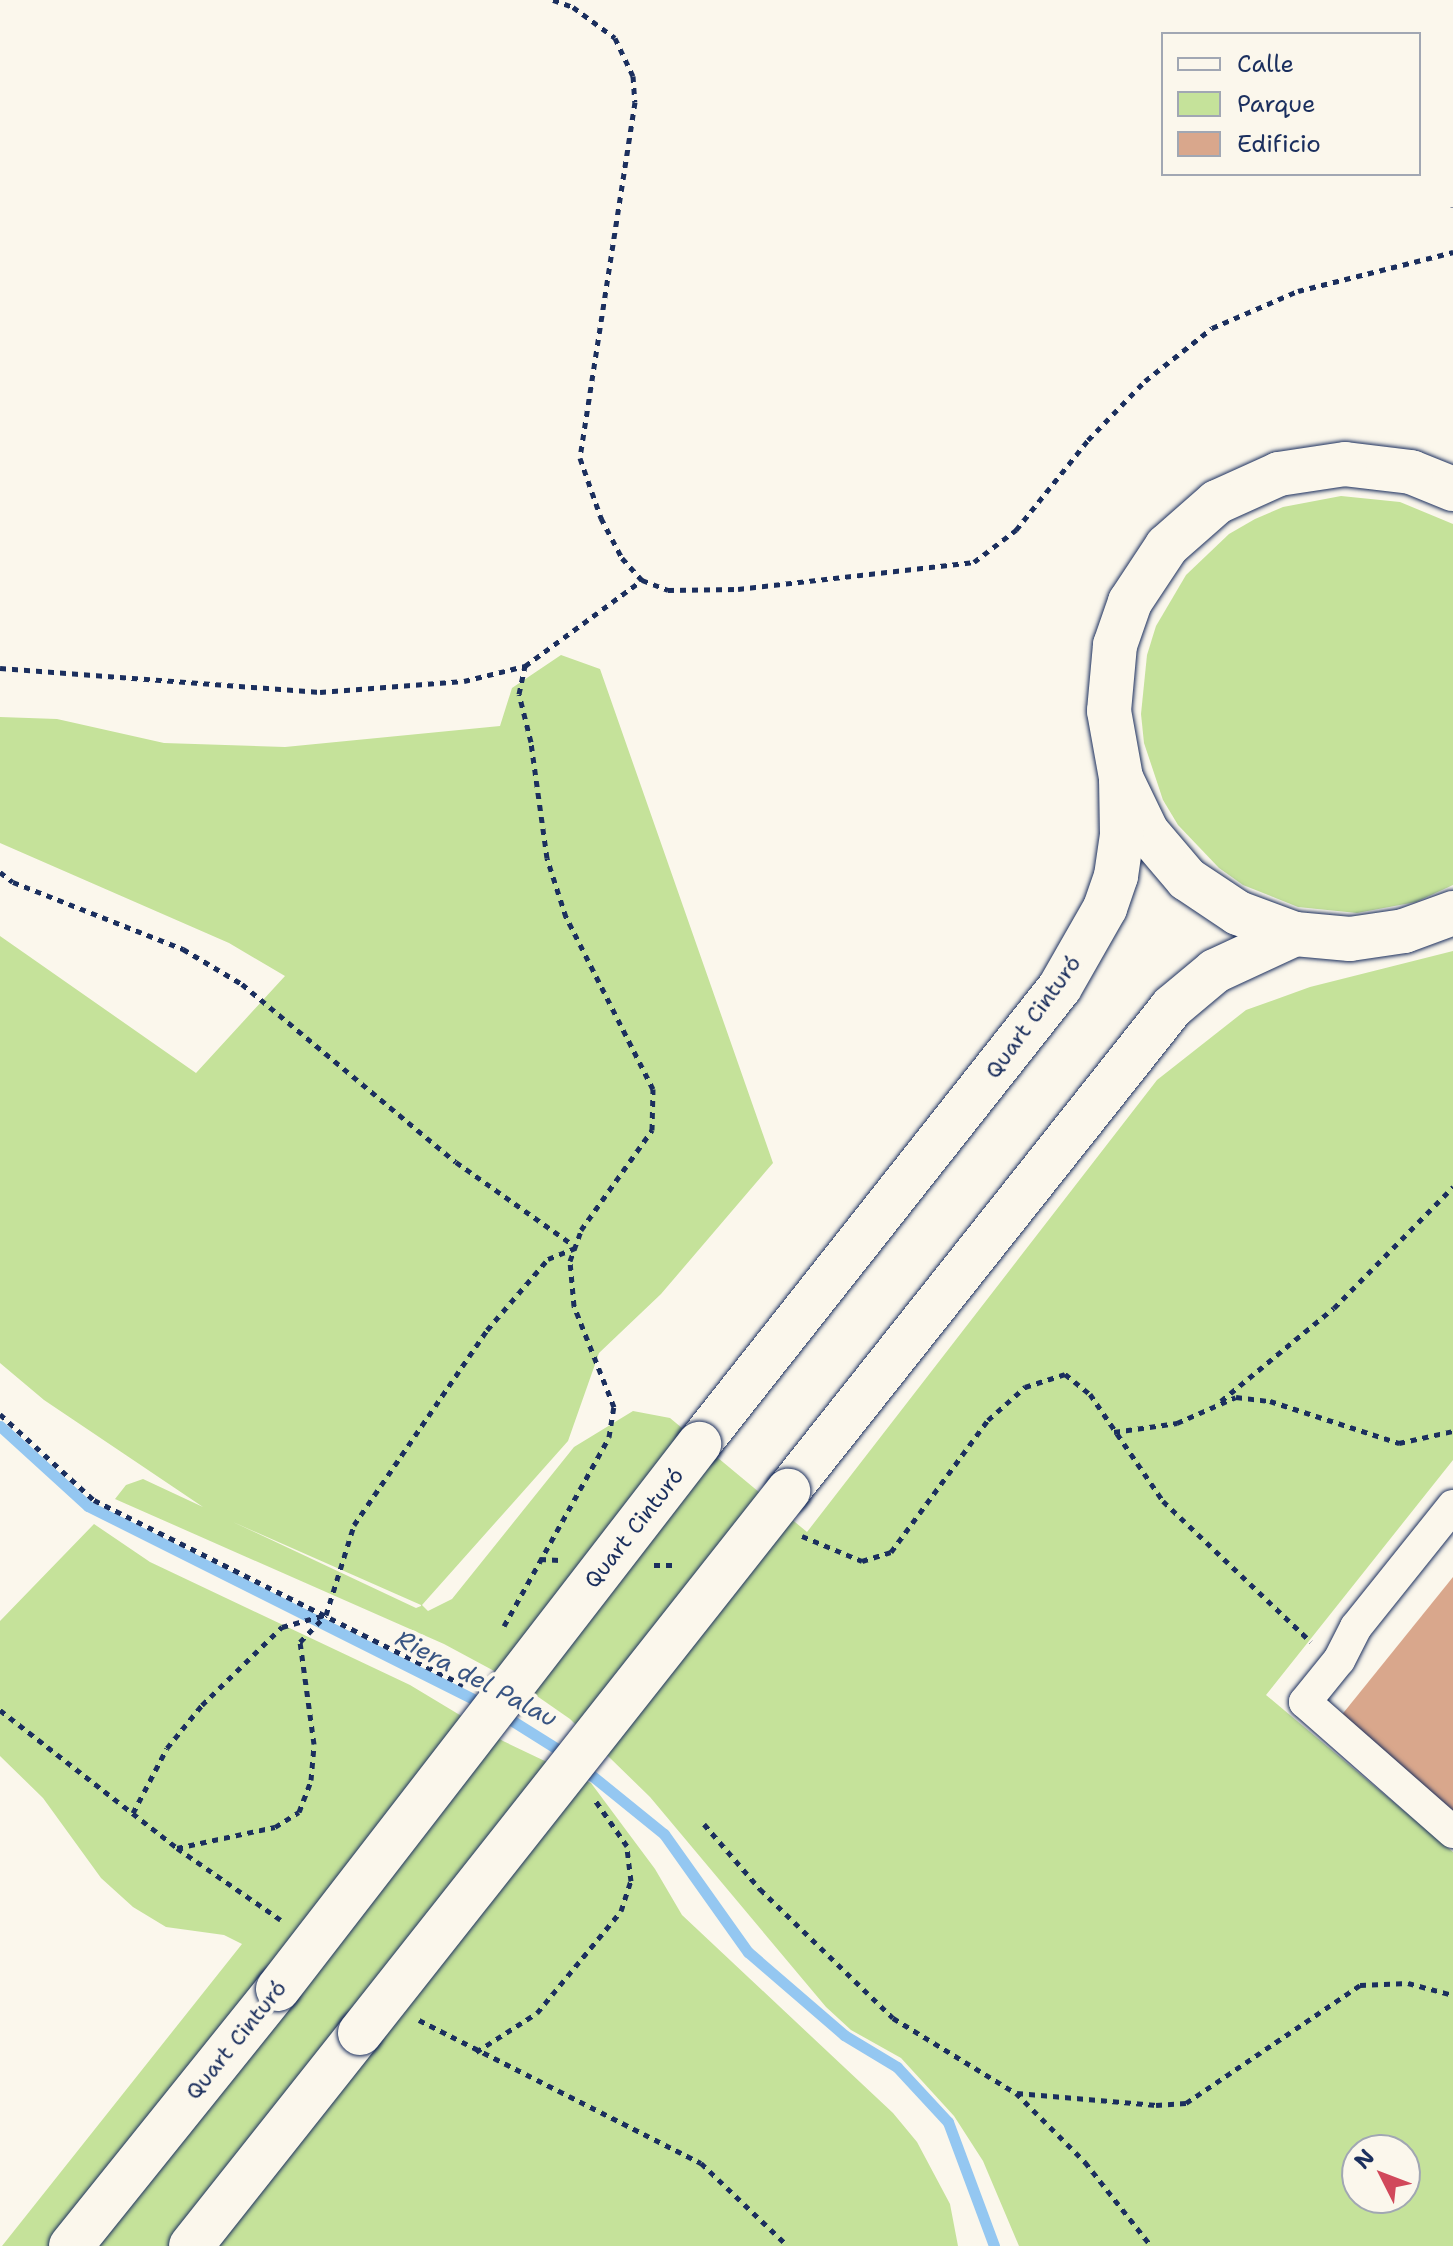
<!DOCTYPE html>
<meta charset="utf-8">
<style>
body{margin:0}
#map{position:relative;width:1453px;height:2246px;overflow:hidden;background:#fbf7ec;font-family:"Shantell Sans",sans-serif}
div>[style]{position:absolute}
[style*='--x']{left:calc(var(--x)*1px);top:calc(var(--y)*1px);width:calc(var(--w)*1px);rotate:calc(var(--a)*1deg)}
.green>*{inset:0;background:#c5e29a}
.stream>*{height:11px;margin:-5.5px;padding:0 5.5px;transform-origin:5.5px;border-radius:5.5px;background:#94c7f1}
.building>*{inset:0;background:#d9a78c}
.path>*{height:5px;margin-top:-2.5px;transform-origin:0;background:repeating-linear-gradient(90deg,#1b2f5e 0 6px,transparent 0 12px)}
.roads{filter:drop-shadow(0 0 2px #1b2f5e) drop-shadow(0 0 2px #1b2f5e)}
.street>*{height:32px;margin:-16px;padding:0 16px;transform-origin:16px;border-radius:16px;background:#fbf7ec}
.secondary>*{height:44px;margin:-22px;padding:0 22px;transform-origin:22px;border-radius:22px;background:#fbf7ec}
.highway>*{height:44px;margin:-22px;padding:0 22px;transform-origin:22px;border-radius:22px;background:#fbf7ec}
.bridges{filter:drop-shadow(0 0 2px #1b2f5e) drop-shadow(0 0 2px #1b2f5e)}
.highway-bridge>*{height:44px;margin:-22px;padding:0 22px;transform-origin:22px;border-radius:22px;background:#fbf7ec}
span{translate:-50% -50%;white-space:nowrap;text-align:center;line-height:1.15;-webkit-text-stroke:8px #fbf7ec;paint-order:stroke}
.street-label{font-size:22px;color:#1b2f5e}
.water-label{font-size:24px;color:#395583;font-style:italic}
.legend{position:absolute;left:1161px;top:32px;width:260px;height:144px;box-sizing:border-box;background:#fbf7ec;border:2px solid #a1a7b3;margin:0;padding:10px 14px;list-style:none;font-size:24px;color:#1b2f5e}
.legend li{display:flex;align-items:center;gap:16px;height:40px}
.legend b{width:40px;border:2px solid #a1a7b3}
.north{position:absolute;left:1341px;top:2134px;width:80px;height:80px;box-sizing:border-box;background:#fbf7ec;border:2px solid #a1a7b3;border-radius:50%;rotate:312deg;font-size:22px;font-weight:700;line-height:32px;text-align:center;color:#1b2f5e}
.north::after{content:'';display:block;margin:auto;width:28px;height:36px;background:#d1495b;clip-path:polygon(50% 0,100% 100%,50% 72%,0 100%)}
</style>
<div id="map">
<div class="green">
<i style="clip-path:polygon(1341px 496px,1400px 502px,1453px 524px,1453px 885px,1416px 902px,1357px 913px,1298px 907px,1243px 885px,1219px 868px,1178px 825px,1163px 800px,1144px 743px,1141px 714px,1147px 655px,1156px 626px,1186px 575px,1229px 534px,1255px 519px,1283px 507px)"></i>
<i style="clip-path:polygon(evenodd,561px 655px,600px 669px,773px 1163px,661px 1294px,599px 1353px,568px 1441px,422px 1605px,428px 1611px,452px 1599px,574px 1447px,633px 1411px,670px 1418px,807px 1532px,1157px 1080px,1246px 1010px,1310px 987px,1453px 951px,1453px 1460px,1266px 1695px,1453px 1852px,1453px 2246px,1019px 2246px,983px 2161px,954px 2116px,901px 2058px,851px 2030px,826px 2007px,650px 1797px,570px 1719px,524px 1687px,444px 1644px,115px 1499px,126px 1485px,143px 1479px,203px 1507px,44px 1400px,0 1363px,0 936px,196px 1073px,285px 976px,229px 943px,0 843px,0 717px,57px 719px,164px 743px,285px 747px,500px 726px,512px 688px,561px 655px,233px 1522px,421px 1605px,421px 1606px,416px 1608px,233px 1522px,561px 655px,1357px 2150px,1405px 2150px,1405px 2198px,1357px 2198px,1357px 2150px)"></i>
<i style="clip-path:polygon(94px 1524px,150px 1562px,410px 1685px,503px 1741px,591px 1783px,655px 1869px,682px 1915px,893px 2113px,917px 2142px,950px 2204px,958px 2246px,2px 2246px,242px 1944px,224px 1935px,166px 1927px,133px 1907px,101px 1878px,43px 1798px,0 1756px,0 1621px)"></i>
</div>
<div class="stream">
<i style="--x:0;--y:1426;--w:119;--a:42.3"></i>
<i style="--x:88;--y:1506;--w:444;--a:26.6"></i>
<i style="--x:500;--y:1713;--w:79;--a:32.1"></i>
<i style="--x:580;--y:1766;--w:108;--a:39"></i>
<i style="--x:664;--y:1834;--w:145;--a:54.6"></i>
<i style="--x:748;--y:1952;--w:127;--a:40.8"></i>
<i style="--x:844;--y:2035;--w:62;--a:31.1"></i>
<i style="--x:897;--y:2067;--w:75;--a:47.2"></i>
<i style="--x:948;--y:2122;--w:132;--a:69.6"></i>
</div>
<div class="building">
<i style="clip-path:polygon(1453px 1577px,1453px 1820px,1336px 1722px)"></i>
</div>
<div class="path">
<i style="--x:553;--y:0;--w:21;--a:19"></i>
<i style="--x:573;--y:7;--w:52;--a:36.4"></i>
<i style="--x:615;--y:38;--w:42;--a:64.7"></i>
<i style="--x:633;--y:76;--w:26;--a:86"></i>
<i style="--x:635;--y:102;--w:360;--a:98.8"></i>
<i style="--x:580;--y:458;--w:64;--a:70.7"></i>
<i style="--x:601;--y:518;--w:45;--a:62.3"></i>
<i style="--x:622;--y:558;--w:30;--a:48"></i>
<i style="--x:642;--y:580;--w:28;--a:21"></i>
<i style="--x:668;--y:590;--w:70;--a:-0.8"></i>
<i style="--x:738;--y:589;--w:238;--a:-6.5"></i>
<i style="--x:974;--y:562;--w:53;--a:-37.3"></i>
<i style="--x:1016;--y:530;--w:115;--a:-51.3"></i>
<i style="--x:1088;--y:440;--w:82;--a:-46"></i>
<i style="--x:1145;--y:381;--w:85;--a:-38.3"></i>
<i style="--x:1212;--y:328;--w:94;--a:-23.3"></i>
<i style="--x:1298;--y:291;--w:160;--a:-14.1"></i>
<i style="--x:1453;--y:206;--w:1;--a:90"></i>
<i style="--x:0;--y:668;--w:321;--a:4.3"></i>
<i style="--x:320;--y:692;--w:144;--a:-4.4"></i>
<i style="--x:464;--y:681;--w:63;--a:-13.8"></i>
<i style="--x:525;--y:666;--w:145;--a:-36.3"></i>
<i style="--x:0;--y:872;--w:16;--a:38"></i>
<i style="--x:13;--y:882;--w:183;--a:21.5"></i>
<i style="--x:183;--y:949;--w:69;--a:30.7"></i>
<i style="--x:242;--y:984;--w:278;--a:39.8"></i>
<i style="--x:456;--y:1162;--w:147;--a:35.3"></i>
<i style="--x:1221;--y:1401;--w:146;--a:-39.5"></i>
<i style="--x:1334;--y:1308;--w:170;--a:-45.5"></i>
<i style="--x:0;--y:1414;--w:127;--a:42.5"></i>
<i style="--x:94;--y:1500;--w:413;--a:26.6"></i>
<i style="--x:1114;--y:1432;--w:64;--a:-8.1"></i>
<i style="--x:1177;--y:1423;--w:64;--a:-23.8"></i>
<i style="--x:1236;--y:1397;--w:34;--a:7"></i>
<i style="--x:1270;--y:1401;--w:136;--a:18"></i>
<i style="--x:1399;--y:1443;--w:55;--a:-12.5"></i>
<i style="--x:802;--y:1536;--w:65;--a:22.6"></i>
<i style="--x:862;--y:1561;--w:30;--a:-17"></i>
<i style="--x:891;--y:1552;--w:164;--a:-53.7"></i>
<i style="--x:988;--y:1420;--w:50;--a:-41.7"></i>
<i style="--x:1025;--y:1387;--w:42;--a:-18"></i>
<i style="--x:1065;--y:1374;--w:32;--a:39"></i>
<i style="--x:1090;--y:1394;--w:130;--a:55.7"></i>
<i style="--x:1163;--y:1501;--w:204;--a:43.6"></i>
<i style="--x:540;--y:1559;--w:20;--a:3"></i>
<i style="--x:654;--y:1565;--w:22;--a:0"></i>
<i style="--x:504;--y:1626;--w:216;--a:-60.9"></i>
<i style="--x:609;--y:1437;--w:30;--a:-81"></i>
<i style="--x:614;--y:1407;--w:109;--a:-111.6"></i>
<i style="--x:574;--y:1306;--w:45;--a:-95.1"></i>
<i style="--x:570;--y:1261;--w:33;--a:-70"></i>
<i style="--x:581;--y:1230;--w:123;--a:-54.6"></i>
<i style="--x:652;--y:1130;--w:41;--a:-88.6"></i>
<i style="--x:653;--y:1089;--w:193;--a:-116.8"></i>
<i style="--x:566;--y:917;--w:62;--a:-107.9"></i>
<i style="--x:547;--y:858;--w:117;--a:-97.9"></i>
<i style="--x:531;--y:742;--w:49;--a:-104"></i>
<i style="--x:519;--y:694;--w:29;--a:-78"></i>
<i style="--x:0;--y:1710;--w:224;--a:37.9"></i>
<i style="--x:177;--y:1848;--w:126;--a:34.7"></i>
<i style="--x:133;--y:1813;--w:73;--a:-62.4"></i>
<i style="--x:167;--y:1748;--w:55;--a:-50.9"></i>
<i style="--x:202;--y:1705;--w:112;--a:-44.3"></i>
<i style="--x:282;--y:1627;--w:45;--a:-15.6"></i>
<i style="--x:704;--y:1824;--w:86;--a:49.3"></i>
<i style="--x:760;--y:1889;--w:185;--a:44.1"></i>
<i style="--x:893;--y:2018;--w:144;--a:31.4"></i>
<i style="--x:1016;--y:2093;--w:98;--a:45"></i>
<i style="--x:1085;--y:2162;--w:107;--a:51.8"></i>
<i style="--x:177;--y:1848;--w:100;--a:-12.1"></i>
<i style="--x:275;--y:1827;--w:28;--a:-32"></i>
<i style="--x:299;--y:1812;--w:34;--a:-69"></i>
<i style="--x:311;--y:1780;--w:36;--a:-85"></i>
<i style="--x:314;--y:1744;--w:103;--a:-97.8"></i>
<i style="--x:300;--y:1642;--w:37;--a:-46"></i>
<i style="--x:326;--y:1615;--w:94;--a:-72.7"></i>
<i style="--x:354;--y:1525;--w:236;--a:-55.7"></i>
<i style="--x:487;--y:1330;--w:94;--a:-49.3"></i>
<i style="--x:548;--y:1259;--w:29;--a:-22"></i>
<i style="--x:419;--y:2020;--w:316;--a:26.9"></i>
<i style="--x:701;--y:2163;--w:120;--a:43.7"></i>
<i style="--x:476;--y:2052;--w:72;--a:-32.6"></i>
<i style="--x:537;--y:2013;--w:132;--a:-50.5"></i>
<i style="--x:621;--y:1911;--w:32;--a:-72"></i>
<i style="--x:631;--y:1881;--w:35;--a:-97"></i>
<i style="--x:627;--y:1846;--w:56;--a:-124.8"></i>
<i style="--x:1017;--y:2093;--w:140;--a:4.9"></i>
<i style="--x:1156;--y:2105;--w:30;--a:-4"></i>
<i style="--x:1186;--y:2103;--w:210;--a:-34.1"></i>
<i style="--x:1360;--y:1985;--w:48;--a:-2.4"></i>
<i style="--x:1408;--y:1983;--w:47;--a:14.9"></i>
</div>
<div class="roads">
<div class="street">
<i style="--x:1453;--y:1506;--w:155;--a:128.7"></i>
<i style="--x:1356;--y:1627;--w:37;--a:117"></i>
<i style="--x:1339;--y:1660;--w:54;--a:129"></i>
<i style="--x:1305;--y:1702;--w:197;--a:41.3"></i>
</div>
<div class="secondary">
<i style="--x:1453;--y:489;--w:45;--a:-158"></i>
<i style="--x:1411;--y:472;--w:66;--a:-173.1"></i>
<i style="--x:1345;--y:464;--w:67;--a:171.4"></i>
<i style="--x:1279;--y:474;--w:68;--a:155.7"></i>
<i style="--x:1217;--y:502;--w:67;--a:138.7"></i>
<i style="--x:1167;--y:546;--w:67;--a:123.5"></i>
<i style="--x:1130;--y:602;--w:46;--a:109.2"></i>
<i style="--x:1115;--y:645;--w:66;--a:95.2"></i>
<i style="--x:1109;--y:711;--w:68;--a:79.8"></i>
<i style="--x:1121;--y:778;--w:60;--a:64.3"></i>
<i style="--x:1147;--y:832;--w:62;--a:49.6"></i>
<i style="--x:1187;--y:879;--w:61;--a:33.7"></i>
<i style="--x:1238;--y:913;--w:61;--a:20.2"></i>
<i style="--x:1295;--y:934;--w:55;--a:5.2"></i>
<i style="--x:1350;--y:939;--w:55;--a:-8.4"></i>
<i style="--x:1404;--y:931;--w:52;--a:-20.2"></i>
</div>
<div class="highway">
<i style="--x:699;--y:1444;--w:582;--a:-51.69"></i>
<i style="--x:1060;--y:987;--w:91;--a:-60.3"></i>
<i style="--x:1105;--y:908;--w:34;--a:-71"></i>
<i style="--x:1116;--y:876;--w:41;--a:-81.7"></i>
<i style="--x:1122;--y:835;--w:57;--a:-91"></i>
<i style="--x:788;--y:1491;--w:618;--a:-51.57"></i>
<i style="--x:1172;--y:1007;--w:56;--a:-39.9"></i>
<i style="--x:1215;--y:971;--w:88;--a:-24.8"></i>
<i style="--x:71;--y:2246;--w:330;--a:-51.2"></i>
<i style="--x:191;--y:2246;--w:272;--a:-51.6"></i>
</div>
</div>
<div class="bridges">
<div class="highway-bridge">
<i style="--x:278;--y:1989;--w:689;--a:-52.31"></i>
<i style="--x:360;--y:2033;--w:691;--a:-51.7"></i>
</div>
</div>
<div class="street-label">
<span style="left:1033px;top:1017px;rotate:-54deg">Quart Cinturó</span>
<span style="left:634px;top:1528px;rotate:-52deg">Quart Cinturó</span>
<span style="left:236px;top:2040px;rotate:-51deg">Quart Cinturó</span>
</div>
<div class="water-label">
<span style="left:476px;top:1679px;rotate:28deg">Riera del Palau</span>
</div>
<ul class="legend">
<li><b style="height:10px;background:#fbf7ec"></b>Calle</li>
<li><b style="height:22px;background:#c5e29a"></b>Parque</li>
<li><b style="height:22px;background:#d9a78c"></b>Edificio</li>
</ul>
<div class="north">N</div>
</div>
